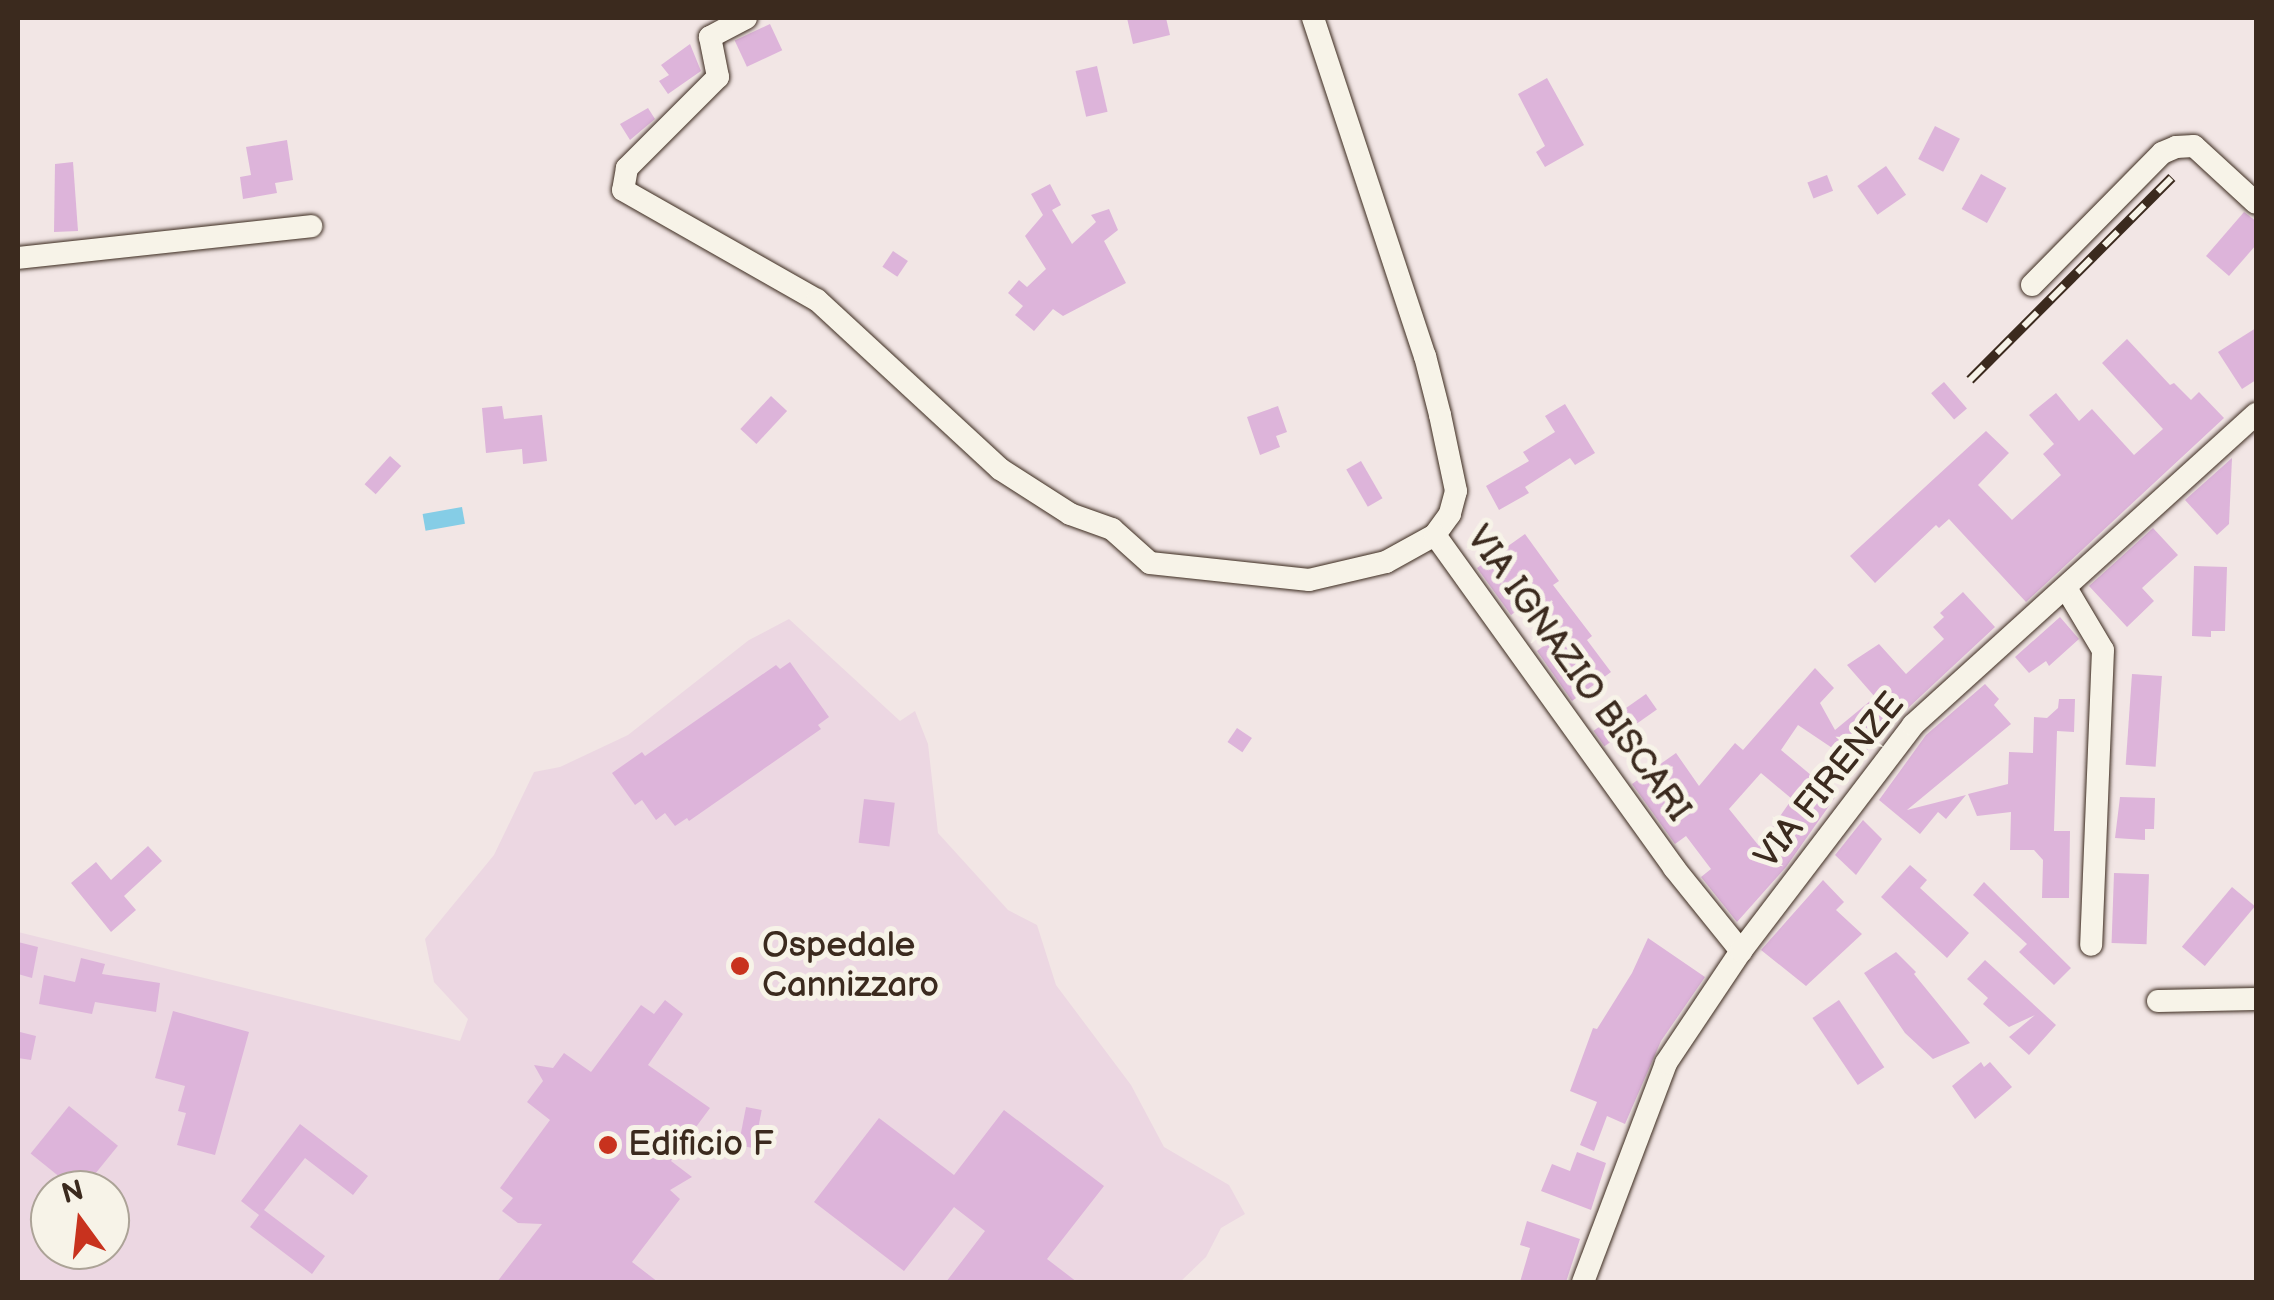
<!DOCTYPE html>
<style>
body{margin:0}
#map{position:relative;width:2274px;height:1300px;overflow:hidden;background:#f2e6e5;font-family:"Balsamiq Sans",sans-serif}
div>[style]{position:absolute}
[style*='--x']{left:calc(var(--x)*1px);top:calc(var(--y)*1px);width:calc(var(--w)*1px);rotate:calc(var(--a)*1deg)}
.built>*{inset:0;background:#ecd7e2}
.water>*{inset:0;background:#85cde6;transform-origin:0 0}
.building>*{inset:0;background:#ddb4da;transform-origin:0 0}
.roads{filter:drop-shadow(0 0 2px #3b2a1e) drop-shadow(0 0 2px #3b2a1e)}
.minor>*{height:22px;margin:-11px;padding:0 11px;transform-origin:11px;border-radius:11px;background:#f7f3e8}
.rail>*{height:10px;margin-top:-5px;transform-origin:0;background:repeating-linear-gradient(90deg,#f7f3e8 0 19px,#3b2a1e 0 38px);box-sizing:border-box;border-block:2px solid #3b2a1e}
.dots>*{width:28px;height:28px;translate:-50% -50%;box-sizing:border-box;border:5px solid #f7f3e8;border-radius:50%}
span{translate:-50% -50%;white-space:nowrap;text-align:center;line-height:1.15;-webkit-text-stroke:10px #f7f3e8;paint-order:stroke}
.street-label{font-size:35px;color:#3b2a1e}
.poi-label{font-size:35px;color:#3b2a1e}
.left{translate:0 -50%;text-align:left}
.frame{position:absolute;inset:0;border:20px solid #3b2a1e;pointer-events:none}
.north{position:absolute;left:30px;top:1170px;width:100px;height:100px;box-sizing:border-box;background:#f7f3e8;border:2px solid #aca397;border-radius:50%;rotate:345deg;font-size:28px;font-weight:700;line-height:40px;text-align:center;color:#3b2a1e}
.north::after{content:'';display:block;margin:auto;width:35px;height:45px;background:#c8321e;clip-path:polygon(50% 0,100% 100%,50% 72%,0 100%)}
</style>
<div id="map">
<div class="built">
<i style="clip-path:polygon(evenodd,789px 619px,900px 721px,915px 711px,928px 744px,938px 833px,1008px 910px,1037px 925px,1056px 985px,1131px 1085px,1164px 1147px,1229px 1185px,1245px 1214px,1221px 1228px,1206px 1257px,1180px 1282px,18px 1282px,18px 932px,460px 1041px,468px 1019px,434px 982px,425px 939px,494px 855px,534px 772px,560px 767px,628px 735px,749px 640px,789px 619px,50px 1190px,110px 1190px,110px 1250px,50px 1250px,50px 1190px)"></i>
</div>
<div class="water">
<i style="left:462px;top:507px;width:17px;height:40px;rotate:80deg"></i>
</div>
<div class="building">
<i style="clip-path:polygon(1127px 18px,1166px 18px,1170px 35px,1133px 44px)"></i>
<i style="left:770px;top:24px;width:29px;height:39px;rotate:65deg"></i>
<i style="clip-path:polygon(690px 44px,701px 71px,668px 94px,659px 81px,669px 75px,661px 65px)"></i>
<i style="left:1097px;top:66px;width:47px;height:22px;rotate:77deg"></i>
<i style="clip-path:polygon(1547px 78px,1584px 145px,1545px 167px,1536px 152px,1545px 146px,1518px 94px)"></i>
<i style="clip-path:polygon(648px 108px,655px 119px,630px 140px,620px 124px)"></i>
<i style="left:1935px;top:126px;width:28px;height:37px;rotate:27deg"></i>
<i style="clip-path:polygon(287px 140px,293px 180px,275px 183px,277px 193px,243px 199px,240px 177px,251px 175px,246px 147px)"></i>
<i style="clip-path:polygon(73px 162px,78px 231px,54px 232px,55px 164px)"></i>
<i style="left:1886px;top:166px;width:35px;height:35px;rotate:55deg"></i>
<i style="left:1981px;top:174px;width:29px;height:40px;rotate:29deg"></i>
<i style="left:1827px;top:175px;width:17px;height:21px;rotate:69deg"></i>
<i style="clip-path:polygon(1050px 184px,1061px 205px,1052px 210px,1072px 244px,1096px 222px,1091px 215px,1109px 209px,1118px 230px,1104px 241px,1126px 283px,1063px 316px,1053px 309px,1034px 331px,1015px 315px,1023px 306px,1008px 293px,1019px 280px,1027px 287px,1046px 269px,1025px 236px,1043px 215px,1031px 194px)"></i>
<i style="clip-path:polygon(2244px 212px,2256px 221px,2256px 245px,2229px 276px,2206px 256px)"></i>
<i style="left:893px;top:251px;width:18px;height:19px;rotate:34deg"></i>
<i style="clip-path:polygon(2256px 328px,2256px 380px,2242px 389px,2218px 352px)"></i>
<i style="clip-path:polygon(2127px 339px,2170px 385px,2174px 383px,2191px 400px,2199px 392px,2224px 418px,2026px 602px,1949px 519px,1939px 528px,1936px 525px,1875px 583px,1850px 556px,1986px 431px,2009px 453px,1978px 485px,2012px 520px,2061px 475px,2043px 454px,2054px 444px,2029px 415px,2056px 393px,2079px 421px,2092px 409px,2134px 455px,2163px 429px,2102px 363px)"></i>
<i style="left:1944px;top:382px;width:35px;height:17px;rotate:49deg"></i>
<i style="left:771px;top:396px;width:22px;height:45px;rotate:43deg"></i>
<i style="clip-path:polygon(1565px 404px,1595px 453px,1575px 465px,1570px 458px,1525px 487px,1529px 493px,1499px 510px,1486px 486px,1529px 461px,1523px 452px,1555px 432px,1545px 416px)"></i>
<i style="clip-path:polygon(502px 406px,504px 419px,542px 415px,547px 461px,523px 464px,522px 449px,486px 453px,482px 408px)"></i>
<i style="clip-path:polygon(1278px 406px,1287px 432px,1276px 436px,1280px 447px,1260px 455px,1247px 417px)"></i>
<i style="left:390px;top:456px;width:15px;height:38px;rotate:42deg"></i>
<i style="clip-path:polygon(2232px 458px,2229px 524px,2217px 535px,2185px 500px)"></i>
<i style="left:1361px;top:461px;width:43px;height:17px;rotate:60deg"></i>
<i style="clip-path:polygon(2153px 528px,2178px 555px,2142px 588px,2154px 601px,2127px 627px,2089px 586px)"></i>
<i style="clip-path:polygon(1525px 534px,1559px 581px,1553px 585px,1592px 636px,1587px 640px,1611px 672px,1572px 701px,1537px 651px,1551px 640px,1525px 605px,1511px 615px,1477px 568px)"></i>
<i style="clip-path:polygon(2194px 566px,2227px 567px,2225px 631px,2211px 631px,2211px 637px,2192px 636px)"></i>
<i style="clip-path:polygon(evenodd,1963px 592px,1995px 627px,1878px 736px,1856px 764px,1798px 725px,1781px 750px,1836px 796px,1786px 867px,1737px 922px,1701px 877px,1711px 869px,1686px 836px,1675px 844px,1632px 784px,1676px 753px,1699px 786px,1735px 743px,1743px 750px,1815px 668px,1834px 688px,1820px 703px,1835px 730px,1875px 697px,1847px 665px,1879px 644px,1906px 674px,1944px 639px,1933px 627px,1944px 617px,1940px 613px,1963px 592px,1761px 773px,1792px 799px,1759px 846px,1729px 809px,1761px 773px)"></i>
<i style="clip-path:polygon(2060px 617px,2079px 639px,2049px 666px,2046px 661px,2029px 673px,2015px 657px)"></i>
<i style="clip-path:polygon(790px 662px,829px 717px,818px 725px,821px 729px,689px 821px,687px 818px,675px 826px,665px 813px,656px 820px,642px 800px,635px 805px,612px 773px,642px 752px,645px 756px,776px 665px,780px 669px)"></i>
<i style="left:2132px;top:674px;width:30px;height:91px;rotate:4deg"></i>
<i style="clip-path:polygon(1985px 684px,1999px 699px,1994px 705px,2011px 724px,1907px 810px,1966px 795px,1946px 819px,1938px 812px,1920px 834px,1879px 800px,1926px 735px)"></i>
<i style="left:1646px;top:694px;width:19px;height:64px;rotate:55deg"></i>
<i style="clip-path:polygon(2059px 699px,2075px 699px,2074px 732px,2057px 731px,2054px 831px,2070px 831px,2069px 898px,2042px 898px,2043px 860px,2034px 850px,2010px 850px,2011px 812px,1977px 816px,1968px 794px,2008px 784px,2009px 752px,2033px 753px,2034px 717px,2047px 718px,2058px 708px)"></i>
<i style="left:1237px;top:728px;width:18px;height:17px;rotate:34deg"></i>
<i style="clip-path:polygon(2120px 797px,2155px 798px,2154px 829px,2145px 829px,2145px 840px,2115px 838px)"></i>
<i style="left:864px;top:799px;width:31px;height:44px;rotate:7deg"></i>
<i style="clip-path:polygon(1863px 820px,1882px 839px,1856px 875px,1835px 855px)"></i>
<i style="clip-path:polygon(148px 846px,162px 861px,124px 896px,136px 910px,111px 932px,71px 883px,96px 862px,111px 880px)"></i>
<i style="clip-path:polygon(1910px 865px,1927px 880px,1920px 888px,1969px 933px,1947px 958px,1881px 897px)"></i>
<i style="left:2114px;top:873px;width:35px;height:70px;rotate:2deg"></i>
<i style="clip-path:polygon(1823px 880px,1844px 902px,1836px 910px,1862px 934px,1806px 986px,1761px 950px)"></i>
<i style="clip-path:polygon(1984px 882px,2071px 968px,2054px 985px,2019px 952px,2027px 944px,1973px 895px)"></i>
<i style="left:2232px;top:887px;width:30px;height:78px;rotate:40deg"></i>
<i style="clip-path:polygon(1648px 938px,1705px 977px,1661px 1041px,1625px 1124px,1607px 1116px,1594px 1151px,1580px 1145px,1597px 1102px,1570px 1091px,1593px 1028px,1597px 1029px,1632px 973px)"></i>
<i style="clip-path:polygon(18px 942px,38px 947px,32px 978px,18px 974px)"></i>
<i style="clip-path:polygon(1896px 952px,1916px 972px,1914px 974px,1970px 1043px,1933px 1059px,1905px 1033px,1864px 973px)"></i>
<i style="clip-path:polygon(81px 958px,105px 964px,102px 974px,160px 983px,156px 1012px,95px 1002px,92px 1014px,39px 1004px,44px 975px,75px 982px)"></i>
<i style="clip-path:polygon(1985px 960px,2056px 1025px,2029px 1055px,2009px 1037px,2035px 1015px,2009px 1027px,1983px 1004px,1988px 998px,1967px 979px)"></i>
<i style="clip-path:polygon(665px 1000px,683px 1014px,648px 1065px,710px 1108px,671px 1161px,692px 1177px,670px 1190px,680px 1199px,632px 1262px,658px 1282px,497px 1282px,542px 1224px,518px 1223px,502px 1211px,513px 1198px,500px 1188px,550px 1120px,527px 1102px,543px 1081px,534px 1065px,553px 1068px,564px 1053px,591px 1072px,641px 1005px,654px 1014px)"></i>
<i style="left:1839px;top:1000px;width:81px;height:32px;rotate:56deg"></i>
<i style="clip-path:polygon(173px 1011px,249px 1032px,215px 1155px,177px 1145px,186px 1113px,178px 1111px,185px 1086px,155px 1078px)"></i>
<i style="clip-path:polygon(20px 1032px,36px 1036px,31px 1060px,18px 1058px)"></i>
<i style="clip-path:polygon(1981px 1062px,1984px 1067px,1990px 1062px,2012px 1087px,1975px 1119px,1952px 1086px)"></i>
<i style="left:69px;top:1106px;width:63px;height:61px;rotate:39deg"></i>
<i style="left:746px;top:1107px;width:16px;height:39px;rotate:11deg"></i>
<i style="clip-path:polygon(1004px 1110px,1104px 1186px,1047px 1259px,1077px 1282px,946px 1282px,985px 1231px,954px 1207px,904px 1271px,814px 1202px,879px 1118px,954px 1175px)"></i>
<i style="clip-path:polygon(300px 1124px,368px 1176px,353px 1195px,305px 1158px,264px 1210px,325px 1256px,312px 1274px,250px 1227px,259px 1215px,241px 1201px)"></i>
<i style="clip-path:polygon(1577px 1152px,1606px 1163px,1591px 1210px,1541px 1191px,1552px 1164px,1570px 1171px)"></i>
<i style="clip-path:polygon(1527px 1221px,1580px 1239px,1566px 1282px,1520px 1282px,1530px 1248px,1520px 1245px)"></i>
</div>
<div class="roads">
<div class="minor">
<i style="--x:746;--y:18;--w:41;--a:152.2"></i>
<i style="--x:710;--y:37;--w:41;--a:78.7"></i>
<i style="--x:718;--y:77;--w:129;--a:135"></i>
<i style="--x:627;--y:168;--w:22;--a:100"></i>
<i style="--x:623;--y:190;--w:223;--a:29.6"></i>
<i style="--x:817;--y:300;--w:249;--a:42.7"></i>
<i style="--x:1000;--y:469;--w:83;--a:32.7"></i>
<i style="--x:1070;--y:514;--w:45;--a:19.7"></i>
<i style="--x:1112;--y:529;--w:51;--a:41.8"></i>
<i style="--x:1150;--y:563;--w:160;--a:6.1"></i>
<i style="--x:1309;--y:580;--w:79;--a:-13.2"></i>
<i style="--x:1386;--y:562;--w:56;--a:-28.9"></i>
<i style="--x:1313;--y:18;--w:356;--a:71.7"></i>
<i style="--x:1425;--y:356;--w:61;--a:75.7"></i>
<i style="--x:1440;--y:415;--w:78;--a:78.1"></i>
<i style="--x:1456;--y:491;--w:24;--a:105"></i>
<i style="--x:1450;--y:514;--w:26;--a:126"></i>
<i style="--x:1435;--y:535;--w:410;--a:54.3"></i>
<i style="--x:1674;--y:868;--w:107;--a:51.1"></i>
<i style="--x:18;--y:258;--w:295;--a:-6.2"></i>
<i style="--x:2032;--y:285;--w:185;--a:-45.4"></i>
<i style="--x:2162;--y:153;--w:15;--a:-23"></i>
<i style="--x:2176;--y:147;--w:18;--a:-3"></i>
<i style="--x:2194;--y:146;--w:84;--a:42.6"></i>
<i style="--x:2066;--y:588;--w:72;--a:59.2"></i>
<i style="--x:2103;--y:650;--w:295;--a:92.3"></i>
<i style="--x:2158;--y:1001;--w:98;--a:-1.2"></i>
<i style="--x:1583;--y:1282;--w:234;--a:-69.2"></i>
<i style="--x:1666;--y:1063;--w:135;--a:-56.2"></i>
<i style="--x:1741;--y:951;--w:284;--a:-52.7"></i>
<i style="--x:1913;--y:725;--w:463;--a:-42.2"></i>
</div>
</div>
<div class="rail">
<i style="--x:1970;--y:380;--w:286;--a:-45.1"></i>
</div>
<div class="dots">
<i style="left:740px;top:966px;background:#c8321e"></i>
<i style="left:608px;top:1145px;background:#c8321e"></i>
</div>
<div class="street-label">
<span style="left:1578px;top:674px;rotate:54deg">VIA IGNAZIO BISCARI</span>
<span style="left:1830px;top:781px;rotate:-51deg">VIA FIRENZE</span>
</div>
<div class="poi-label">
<span class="left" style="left:762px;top:966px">Ospedale<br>Cannizzaro</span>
<span class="left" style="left:628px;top:1145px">Edificio F</span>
</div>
<div class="frame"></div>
<div class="north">N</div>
</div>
